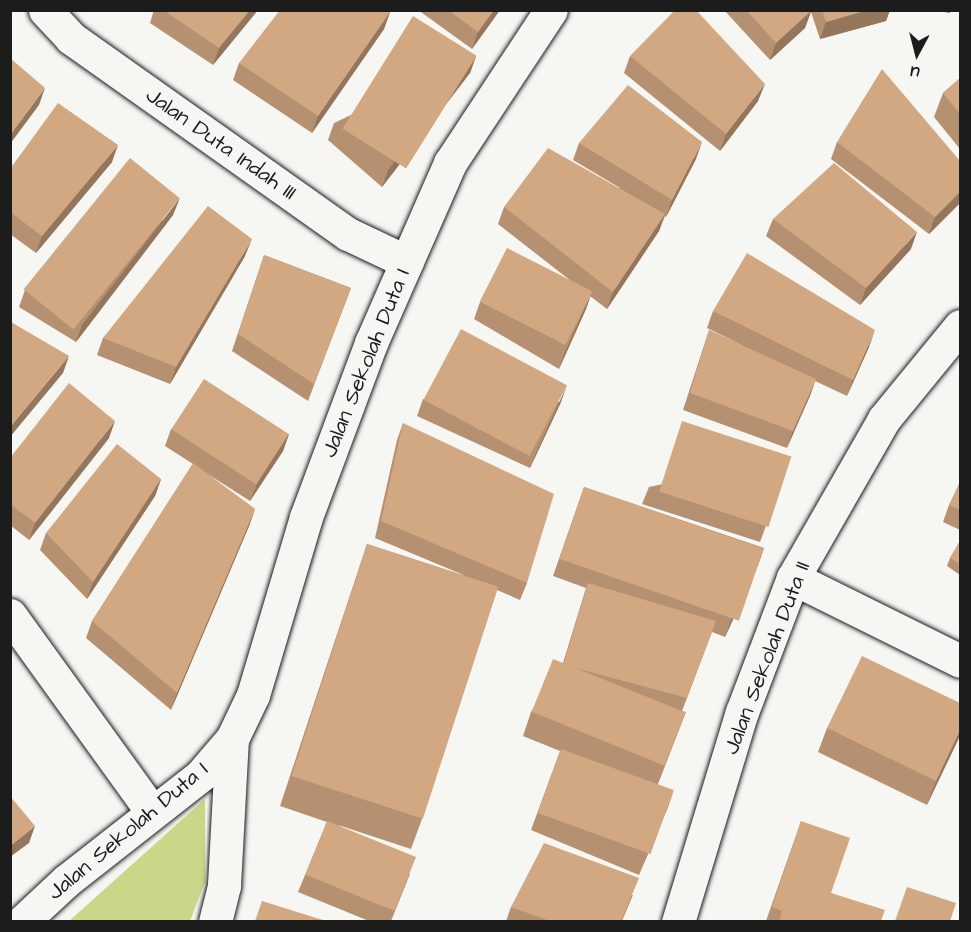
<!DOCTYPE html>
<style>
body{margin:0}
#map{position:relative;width:971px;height:932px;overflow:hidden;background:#f6f6f2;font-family:"Architects Daughter",sans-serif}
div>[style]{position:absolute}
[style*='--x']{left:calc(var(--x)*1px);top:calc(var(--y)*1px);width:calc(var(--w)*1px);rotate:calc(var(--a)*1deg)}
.green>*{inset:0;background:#cbd689}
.roads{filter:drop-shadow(0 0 2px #1c1c1c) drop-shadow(0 0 2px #1c1c1c)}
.street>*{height:33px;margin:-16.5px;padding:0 16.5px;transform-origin:16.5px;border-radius:16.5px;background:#f6f6f2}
.wall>*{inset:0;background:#b59071}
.shaded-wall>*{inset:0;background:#93765c}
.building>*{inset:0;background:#d2a883;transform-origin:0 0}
span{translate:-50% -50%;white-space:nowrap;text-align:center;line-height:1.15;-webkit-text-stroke:4.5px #f6f6f2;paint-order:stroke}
.street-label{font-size:22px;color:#1c1c1c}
.frame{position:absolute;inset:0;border:12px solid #1c1c1c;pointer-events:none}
.north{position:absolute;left:887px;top:24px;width:60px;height:60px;-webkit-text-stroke:4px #f6f6f2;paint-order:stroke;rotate:187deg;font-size:16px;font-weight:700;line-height:24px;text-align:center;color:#1c1c1c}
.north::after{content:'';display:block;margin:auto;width:21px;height:27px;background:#1c1c1c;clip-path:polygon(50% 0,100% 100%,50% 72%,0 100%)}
</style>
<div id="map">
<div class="green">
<i style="clip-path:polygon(205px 799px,205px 882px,190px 921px,68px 922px)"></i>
</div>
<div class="roads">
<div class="street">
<i style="--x:45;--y:10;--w:38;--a:47"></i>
<i style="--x:71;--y:38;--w:339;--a:35.3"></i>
<i style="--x:348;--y:234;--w:65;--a:25.4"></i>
<i style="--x:793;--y:578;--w:186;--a:26.4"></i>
<i style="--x:10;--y:615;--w:243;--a:54.2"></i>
<i style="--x:22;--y:922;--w:60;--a:-43"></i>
<i style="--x:66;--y:881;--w:172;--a:-38.1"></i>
<i style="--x:201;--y:775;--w:48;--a:-49.3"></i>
<i style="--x:232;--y:739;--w:49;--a:-64.5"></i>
<i style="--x:253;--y:695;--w:186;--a:-73.4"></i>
<i style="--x:306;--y:517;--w:186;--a:-69.5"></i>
<i style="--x:371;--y:343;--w:197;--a:-66.3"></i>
<i style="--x:450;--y:163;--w:183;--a:-56.6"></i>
<i style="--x:215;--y:922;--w:38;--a:-76"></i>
<i style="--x:224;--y:885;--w:146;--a:-86.9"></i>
<i style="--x:678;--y:922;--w:220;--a:-73.1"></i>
<i style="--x:742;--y:712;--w:143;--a:-69.2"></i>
<i style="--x:793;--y:578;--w:183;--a:-60.2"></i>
<i style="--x:884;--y:419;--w:120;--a:-50.7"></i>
</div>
</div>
<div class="wall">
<i style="clip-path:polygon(154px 10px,258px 10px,213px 65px,150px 23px)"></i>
<i style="clip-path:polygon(418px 10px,500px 10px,472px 49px)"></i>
<i style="clip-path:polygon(724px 10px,890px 10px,886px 21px,820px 39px,811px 12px,805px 28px,770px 60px)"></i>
<i style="clip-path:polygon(390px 12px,384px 29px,312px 133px,233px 80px,239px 63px)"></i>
<i style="clip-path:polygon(476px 56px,470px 73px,382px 187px,328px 140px,334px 123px)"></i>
<i style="clip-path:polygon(630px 56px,758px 101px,720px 151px,624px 73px)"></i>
<i style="clip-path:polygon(960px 78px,960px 149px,934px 117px,943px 93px)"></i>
<i style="clip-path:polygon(837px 142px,960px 161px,960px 203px,929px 234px,831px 159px)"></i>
<i style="clip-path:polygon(579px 143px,696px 159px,666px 217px,665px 216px,659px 231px,607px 309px,590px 296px,586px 309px,559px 369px,474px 319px,480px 302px,571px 281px,498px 224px,504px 207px,620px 188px,573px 160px)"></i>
<i style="clip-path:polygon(112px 162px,36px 253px,10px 234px,10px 169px)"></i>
<i style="clip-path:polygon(173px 215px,76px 342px,19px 307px,25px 290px)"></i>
<i style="clip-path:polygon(773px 219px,911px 249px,860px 305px,766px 236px)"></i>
<i style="clip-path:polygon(264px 255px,351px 288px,308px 401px,232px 351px)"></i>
<i style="clip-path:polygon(245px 256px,170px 384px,97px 355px,103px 338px)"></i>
<i style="clip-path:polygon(713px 311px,869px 347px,847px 396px,815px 381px,787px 448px,683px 410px,709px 330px,744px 346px,707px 328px)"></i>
<i style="clip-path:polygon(423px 399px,561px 402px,530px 468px,417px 416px)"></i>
<i style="clip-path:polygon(403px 423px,527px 583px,520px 600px,497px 590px,422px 819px,411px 849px,338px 825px,410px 874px,391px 921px,369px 921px,298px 892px,327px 822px,280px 806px,357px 574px,367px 544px,466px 576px,375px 538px,397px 440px)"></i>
<i style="clip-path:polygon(171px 429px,289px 434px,283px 451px,250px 501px,203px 471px,255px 509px,249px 526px,171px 710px,86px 638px,92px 621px,193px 464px,165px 446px)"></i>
<i style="clip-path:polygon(109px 438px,29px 540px,10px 525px,10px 458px)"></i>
<i style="clip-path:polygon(791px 457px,760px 542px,642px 504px,649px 487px)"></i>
<i style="clip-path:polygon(161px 479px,155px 496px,87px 599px,40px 550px,46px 533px)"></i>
<i style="clip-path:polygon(960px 482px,960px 530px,943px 522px,949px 505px)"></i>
<i style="clip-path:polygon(584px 487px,764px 548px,758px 565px,725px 637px,712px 632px,682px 711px,686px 712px,658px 784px,668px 807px,639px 875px,531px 830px,560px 751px,523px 736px,531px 712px,563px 663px,586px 588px,553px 576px)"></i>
<i style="clip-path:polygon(960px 541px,960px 575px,947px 566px,950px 558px)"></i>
<i style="clip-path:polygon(827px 728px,960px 730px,927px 805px,818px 752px)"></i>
<i style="clip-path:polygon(801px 821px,831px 893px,881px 921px,766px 921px)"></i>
<i style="clip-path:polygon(633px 895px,622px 921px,506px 921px,511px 907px)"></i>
</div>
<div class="shaded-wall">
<i style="clip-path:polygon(250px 10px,258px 10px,213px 65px,219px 48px)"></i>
<i style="clip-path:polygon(494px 10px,500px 10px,472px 49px,478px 32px)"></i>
<i style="clip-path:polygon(868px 10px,890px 10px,886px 21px,820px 39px,826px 22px)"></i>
<i style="clip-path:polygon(932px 10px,950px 10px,950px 13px)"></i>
<i style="clip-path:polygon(811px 11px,805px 28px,770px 60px,776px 43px)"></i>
<i style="clip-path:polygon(390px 12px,384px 29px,312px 133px,318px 116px)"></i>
<i style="clip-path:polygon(476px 56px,470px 73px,382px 187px,388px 170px)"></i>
<i style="clip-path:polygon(765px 84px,758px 101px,720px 151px,726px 134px)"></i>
<i style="clip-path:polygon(45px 88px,39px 105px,10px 144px,10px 135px)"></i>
<i style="clip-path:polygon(702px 142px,696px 159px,666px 217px,672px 200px)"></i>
<i style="clip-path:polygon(118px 145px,112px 162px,36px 253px,42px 236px)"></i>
<i style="clip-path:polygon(960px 192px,960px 203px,929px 234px,935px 217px)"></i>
<i style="clip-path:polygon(180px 198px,173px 215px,76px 342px,82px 325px)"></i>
<i style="clip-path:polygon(665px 214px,659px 231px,607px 309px,613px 292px)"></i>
<i style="clip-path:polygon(917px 232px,911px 249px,860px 305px,866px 288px)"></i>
<i style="clip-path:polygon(252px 239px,245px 256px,170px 384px,176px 367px)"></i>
<i style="clip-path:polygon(592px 292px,586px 309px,559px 369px,565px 352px)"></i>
<i style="clip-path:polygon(875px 330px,869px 347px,847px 396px,853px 380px)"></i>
<i style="clip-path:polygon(69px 356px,63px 373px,10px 437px,10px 427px)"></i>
<i style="clip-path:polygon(816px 379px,810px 396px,787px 448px,793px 431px)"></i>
<i style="clip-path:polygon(567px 385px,561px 402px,530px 468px,537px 451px)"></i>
<i style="clip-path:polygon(115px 421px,109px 438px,29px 540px,35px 523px)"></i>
<i style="clip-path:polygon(289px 434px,283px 451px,250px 501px,257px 484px)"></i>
<i style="clip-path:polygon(161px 479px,155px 496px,87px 599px,93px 582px)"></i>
<i style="clip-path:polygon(255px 509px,249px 526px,171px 710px,177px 693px)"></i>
<i style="clip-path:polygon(764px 548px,758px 565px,725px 637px,731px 620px)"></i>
<i style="clip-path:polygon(960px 730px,960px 736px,927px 805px,936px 781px)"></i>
<i style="clip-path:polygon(674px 790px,668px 807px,639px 875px)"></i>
<i style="clip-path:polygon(35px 826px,29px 843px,10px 857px,10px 846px)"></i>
</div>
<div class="building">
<i style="clip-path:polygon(163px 10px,250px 10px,219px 48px)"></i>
<i style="clip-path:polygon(280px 10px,388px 10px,390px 12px,318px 116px,239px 63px)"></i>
<i style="clip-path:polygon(448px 10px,494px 10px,478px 32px)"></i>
<i style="clip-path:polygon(675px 10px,696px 10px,765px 84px,726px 134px,630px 56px)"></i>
<i style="clip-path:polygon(746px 10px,810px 10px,811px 11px,776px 43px)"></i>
<i style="clip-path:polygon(822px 10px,868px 10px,826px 22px)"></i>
<i style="left:413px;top:16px;width:75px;height:133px;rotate:32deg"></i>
<i style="clip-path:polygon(10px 58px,45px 88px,10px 135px)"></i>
<i style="clip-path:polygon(882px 69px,960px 161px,960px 192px,935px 217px,837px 142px)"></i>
<i style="clip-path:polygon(960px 78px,960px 114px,943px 93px)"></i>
<i style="clip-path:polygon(628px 85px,702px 142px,672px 200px,579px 143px)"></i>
<i style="clip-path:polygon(58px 103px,118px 145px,42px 236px,10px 212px,10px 169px)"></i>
<i style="clip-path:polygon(548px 148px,665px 214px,613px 292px,504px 207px)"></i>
<i style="left:130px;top:158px;width:64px;height:169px;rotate:39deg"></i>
<i style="clip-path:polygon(834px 163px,917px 232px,866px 288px,773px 219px)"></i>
<i style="clip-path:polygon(208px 206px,252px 239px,176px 367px,103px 338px)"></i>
<i style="left:507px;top:248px;width:96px;height:60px;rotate:27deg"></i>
<i style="clip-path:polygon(747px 253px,875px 330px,853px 380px,713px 311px)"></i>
<i style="clip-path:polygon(264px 255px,351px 288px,314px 384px,238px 334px)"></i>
<i style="clip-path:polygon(11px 322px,69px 356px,10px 427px,10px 323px)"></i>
<i style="left:461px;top:329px;width:120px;height:80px;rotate:28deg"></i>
<i style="clip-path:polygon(709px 330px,816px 379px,793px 431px,690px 393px)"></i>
<i style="left:204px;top:379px;width:101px;height:60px;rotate:33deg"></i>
<i style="clip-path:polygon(69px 383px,115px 421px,35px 523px,10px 504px,10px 458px)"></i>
<i style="left:682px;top:421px;width:115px;height:74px;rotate:18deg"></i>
<i style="clip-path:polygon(403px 423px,554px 494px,527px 583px,381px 521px)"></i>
<i style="clip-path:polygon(117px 444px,161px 479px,93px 582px,46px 533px)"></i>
<i style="clip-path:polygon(193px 463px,255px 509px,177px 693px,92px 621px)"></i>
<i style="clip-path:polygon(960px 482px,960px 510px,949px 505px)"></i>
<i style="left:584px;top:487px;width:190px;height:76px;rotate:19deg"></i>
<i style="clip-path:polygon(960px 541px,960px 564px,950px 558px)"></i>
<i style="left:367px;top:544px;width:138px;height:244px;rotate:18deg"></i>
<i style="clip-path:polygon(588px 583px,716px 621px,687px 698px,575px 668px,564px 663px)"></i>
<i style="clip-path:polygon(862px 656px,960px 703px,960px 730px,936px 781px,827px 728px)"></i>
<i style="left:553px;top:659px;width:143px;height:57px;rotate:22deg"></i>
<i style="left:561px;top:749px;width:120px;height:68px;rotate:20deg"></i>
<i style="clip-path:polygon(10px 796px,35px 826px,10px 846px)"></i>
<i style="left:327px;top:821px;width:96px;height:58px;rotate:22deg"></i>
<i style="clip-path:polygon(801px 821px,850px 838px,831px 893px,885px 910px,881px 921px,779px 921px,782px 911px,772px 907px)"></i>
<i style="clip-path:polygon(544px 843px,639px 878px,621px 921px,550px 921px,511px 907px)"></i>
<i style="clip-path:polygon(907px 887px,956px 903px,950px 921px,895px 921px)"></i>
<i style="clip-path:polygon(262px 901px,326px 921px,255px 921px)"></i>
</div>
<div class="street-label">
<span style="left:221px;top:144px;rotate:35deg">Jalan Duta Indah III</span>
<span style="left:366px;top:363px;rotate:-68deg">Jalan Sekolah Duta I</span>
<span style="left:767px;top:658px;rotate:-69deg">Jalan Sekolah Duta II</span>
<span style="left:128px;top:831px;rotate:-40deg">Jalan Sekolah Duta I</span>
</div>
<div class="frame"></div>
<div class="north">U</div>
</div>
